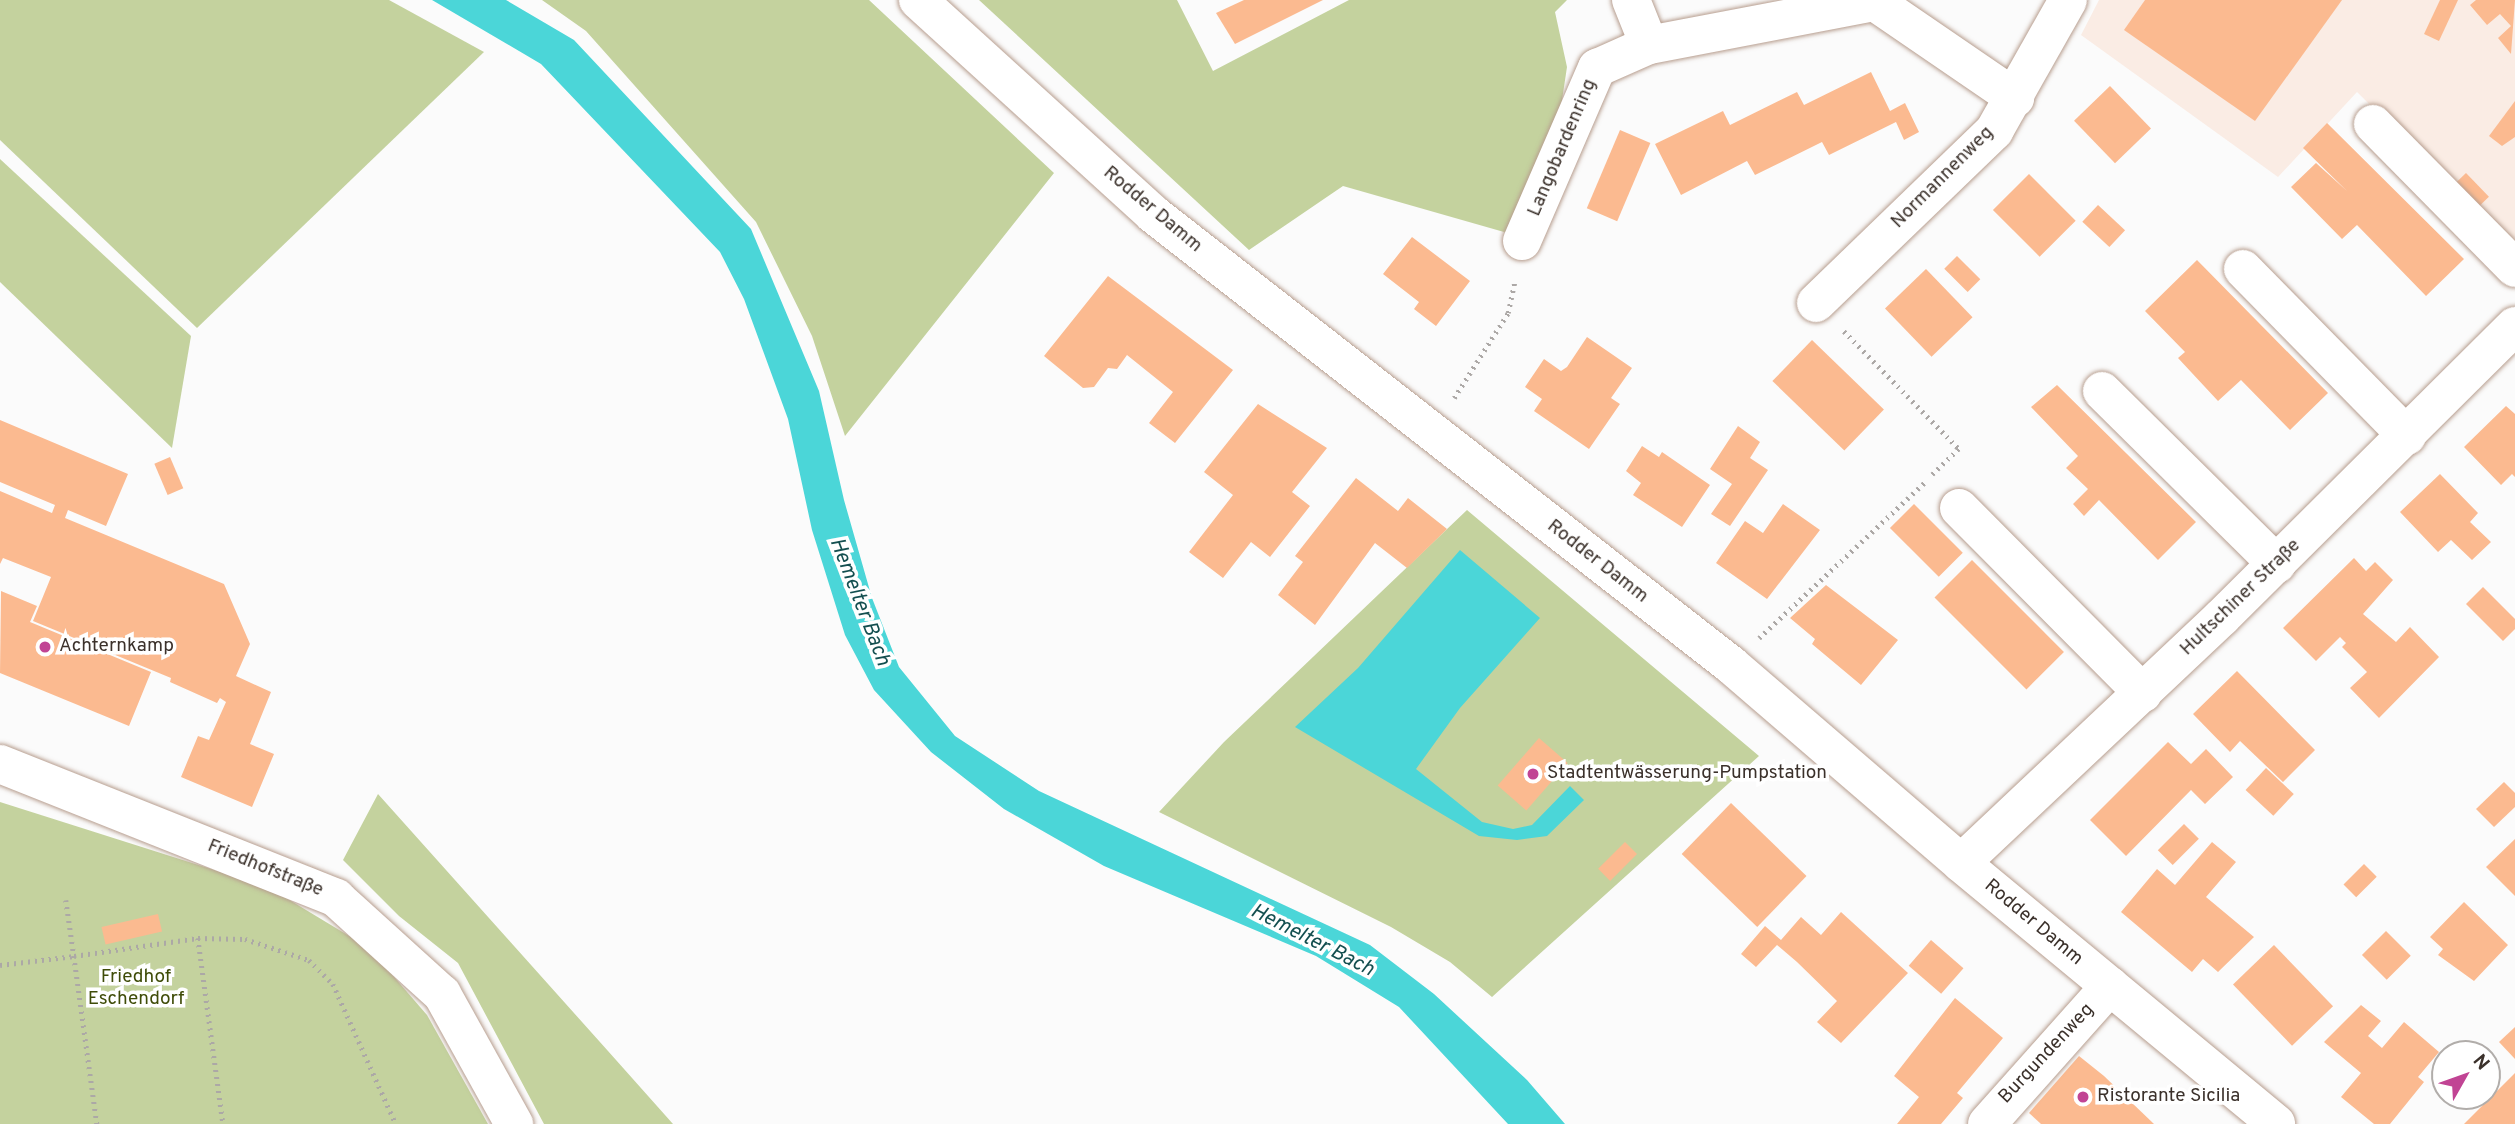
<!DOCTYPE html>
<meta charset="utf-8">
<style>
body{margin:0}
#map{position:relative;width:2515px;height:1124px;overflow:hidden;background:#fbfbfb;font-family:Overpass,sans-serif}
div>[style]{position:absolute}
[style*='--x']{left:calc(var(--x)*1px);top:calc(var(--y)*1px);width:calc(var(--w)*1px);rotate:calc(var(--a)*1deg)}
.built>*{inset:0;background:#faece4}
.green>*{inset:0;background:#c4d29e}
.water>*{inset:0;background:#4bd6d8}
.building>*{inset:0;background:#fbba90;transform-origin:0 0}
.path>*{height:4.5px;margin-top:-2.25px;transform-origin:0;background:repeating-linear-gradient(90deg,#aca8a6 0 2px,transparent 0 7px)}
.roads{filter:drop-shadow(0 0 2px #b79e8f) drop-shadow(0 0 2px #b79e8f)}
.minor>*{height:38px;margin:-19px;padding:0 19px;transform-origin:19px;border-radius:19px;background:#fff}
.dots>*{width:19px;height:19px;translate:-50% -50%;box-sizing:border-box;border:4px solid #fff;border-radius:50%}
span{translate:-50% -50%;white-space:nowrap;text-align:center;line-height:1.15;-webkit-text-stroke:7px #fff;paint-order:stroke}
.street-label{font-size:19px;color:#3b312b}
.poi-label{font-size:19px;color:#3b312b}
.left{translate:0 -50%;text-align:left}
.park-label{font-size:19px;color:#3f4c08}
.water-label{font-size:21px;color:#144f50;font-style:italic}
.north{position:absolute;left:2431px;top:1040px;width:70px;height:70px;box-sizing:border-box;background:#fff;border:2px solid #b1adaa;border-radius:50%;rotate:50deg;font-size:19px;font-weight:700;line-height:28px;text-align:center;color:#3b312b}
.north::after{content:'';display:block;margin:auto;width:24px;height:32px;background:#c14494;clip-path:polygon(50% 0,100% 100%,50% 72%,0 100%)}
</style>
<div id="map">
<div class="built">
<i style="clip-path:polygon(2099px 0,2515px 0,2515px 249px,2357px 92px,2278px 177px,2081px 35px)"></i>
</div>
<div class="green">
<i style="clip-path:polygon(0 0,389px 0,484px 52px,197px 328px,0 140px)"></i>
<i style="clip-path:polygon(542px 0,869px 0,1054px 173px,845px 436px,812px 336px,756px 222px,586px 31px)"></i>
<i style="clip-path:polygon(979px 0,1177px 0,1213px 71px,1349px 0,1567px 0,1555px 12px,1567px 67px,1556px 140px,1511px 234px,1343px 186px,1249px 250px)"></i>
<i style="clip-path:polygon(0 159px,191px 336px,172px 448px,0 282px)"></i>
<i style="clip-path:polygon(1467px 510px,1759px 756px,1492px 997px,1450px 962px,1391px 927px,1159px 812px,1224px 742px)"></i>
<i style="clip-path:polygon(378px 794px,608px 1051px,673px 1124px,544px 1124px,458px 963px,399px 916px,343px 860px)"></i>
<i style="clip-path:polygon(0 802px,268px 887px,369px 948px,427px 1015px,488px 1124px,0 1124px)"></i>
</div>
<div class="water">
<i style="clip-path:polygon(432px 0,506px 0,574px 40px,751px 229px,819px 391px,844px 500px,872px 598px,899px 667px,955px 736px,1039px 791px,1370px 945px,1434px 994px,1527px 1080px,1565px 1124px,1508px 1124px,1399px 1007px,1316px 956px,1104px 866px,1004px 809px,931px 752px,874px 690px,845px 635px,812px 530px,788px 419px,744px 299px,720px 252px,541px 64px)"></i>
<i style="clip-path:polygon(1460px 550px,1540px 618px,1460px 708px,1416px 769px,1482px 822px,1513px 829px,1532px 825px,1570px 786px,1584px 800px,1547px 836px,1517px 840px,1479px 836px,1295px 727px,1358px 668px)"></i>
</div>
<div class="building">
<i style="clip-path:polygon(1244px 0,1323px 0,1235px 44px,1216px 13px)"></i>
<i style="clip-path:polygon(2145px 0,2342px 0,2255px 121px,2124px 30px)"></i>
<i style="clip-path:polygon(2440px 0,2458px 0,2439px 41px,2424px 34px)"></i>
<i style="clip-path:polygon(2476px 0,2515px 0,2511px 54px,2498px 38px,2511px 26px,2500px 14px,2487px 25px,2470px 5px)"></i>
<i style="clip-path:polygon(1871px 72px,1890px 111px,1905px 103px,1919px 132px,1904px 140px,1896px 122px,1829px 155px,1822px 142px,1755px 175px,1747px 161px,1681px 195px,1655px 144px,1723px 111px,1730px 125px,1797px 92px,1804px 105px)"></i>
<i style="left:2110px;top:86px;width:59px;height:50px;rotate:46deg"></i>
<i style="clip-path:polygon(2515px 101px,2515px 137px,2502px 146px,2489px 136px)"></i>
<i style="clip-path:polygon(2327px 123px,2464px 259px,2426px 296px,2357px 225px,2342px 239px,2291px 187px,2316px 163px,2347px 191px,2303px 148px)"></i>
<i style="left:1620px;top:130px;width:33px;height:85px;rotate:23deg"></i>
<i style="left:2466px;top:173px;width:33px;height:18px;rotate:46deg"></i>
<i style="left:2029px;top:174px;width:66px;height:51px;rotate:45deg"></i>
<i style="left:2098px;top:205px;width:37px;height:23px;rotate:43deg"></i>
<i style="clip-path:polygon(1412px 237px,1470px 281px,1436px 326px,1414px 309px,1419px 302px,1383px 274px)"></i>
<i style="left:1957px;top:256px;width:33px;height:18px;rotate:45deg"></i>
<i style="clip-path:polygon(2197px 260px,2328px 393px,2290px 430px,2241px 380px,2218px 401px,2178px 358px,2185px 352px,2145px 311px)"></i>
<i style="left:1926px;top:269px;width:67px;height:57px;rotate:46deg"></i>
<i style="clip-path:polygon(1108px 276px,1233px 370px,1175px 443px,1149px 423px,1173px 392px,1127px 355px,1117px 369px,1108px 368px,1094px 387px,1083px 388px,1044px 356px)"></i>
<i style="clip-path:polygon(1587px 337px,1632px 368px,1611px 398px,1620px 404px,1589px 449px,1534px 411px,1542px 399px,1525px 387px,1544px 359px,1561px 371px,1567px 367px)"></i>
<i style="left:1812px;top:340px;width:100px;height:57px;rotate:44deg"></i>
<i style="clip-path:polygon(2057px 385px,2196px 522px,2158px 560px,2099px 500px,2084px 516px,2073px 504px,2088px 489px,2066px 468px,2078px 456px,2031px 407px)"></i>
<i style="clip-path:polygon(1258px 404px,1327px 448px,1292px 492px,1310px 506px,1270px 557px,1251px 542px,1223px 578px,1189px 552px,1233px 495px,1204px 472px)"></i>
<i style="clip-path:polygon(2506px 406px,2515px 414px,2515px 477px,2512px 474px,2501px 485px,2464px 447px)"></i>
<i style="clip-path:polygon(0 420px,128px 474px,106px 526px,68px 510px,65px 518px,224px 584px,250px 644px,236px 676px,271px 692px,250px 744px,274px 754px,252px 807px,181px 777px,198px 736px,209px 740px,226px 702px,220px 698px,217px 703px,170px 682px,171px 678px,33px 621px,51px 577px,3px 558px,0 564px,0 491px,52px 513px,55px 505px,0 482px)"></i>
<i style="clip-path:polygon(1738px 426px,1760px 442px,1750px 458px,1768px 470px,1730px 526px,1711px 514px,1732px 484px,1710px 469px)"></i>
<i style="clip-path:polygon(1642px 446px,1659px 457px,1662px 452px,1710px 485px,1682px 527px,1633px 495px,1641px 483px,1626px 471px)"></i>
<i style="left:170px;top:457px;width:34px;height:17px;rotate:67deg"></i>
<i style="clip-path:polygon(2440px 474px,2478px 513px,2470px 522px,2491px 542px,2472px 560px,2451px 540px,2438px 552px,2400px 512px)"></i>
<i style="clip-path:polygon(1356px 478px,1398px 511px,1408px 498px,1447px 529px,1407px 568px,1375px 543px,1315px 625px,1278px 595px,1303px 562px,1295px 556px)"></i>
<i style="clip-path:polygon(1783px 504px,1820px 530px,1767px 599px,1716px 563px,1745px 521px,1763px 533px)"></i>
<i style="left:1914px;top:504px;width:69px;height:34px;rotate:45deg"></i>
<i style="clip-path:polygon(2354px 558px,2366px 571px,2375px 562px,2393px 580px,2363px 614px,2396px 642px,2410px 627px,2439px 657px,2379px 718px,2350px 688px,2367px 672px,2342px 647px,2346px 643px,2340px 637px,2316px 661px,2283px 628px)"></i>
<i style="left:1972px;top:560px;width:130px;height:53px;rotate:45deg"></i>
<i style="clip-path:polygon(1826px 585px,1898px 640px,1861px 685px,1812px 644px,1815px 639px,1790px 618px)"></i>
<i style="clip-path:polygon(2483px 587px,2515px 619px,2515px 629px,2503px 641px,2466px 604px)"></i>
<i style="clip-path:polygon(1px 591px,37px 606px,30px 622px,151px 672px,129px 726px,0 673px)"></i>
<i style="clip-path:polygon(2237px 671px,2315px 750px,2283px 782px,2240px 741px,2230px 752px,2193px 714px)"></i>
<i style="left:1539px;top:738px;width:38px;height:63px;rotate:41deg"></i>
<i style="clip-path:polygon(2168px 742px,2191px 764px,2206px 749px,2233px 777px,2205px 804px,2191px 790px,2126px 856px,2090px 820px)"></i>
<i style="left:2266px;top:768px;width:38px;height:30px;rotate:43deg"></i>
<i style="clip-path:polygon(2504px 782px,2515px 793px,2515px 807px,2494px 827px,2476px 809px)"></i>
<i style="left:1731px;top:803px;width:105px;height:71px;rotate:44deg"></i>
<i style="left:2184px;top:824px;width:21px;height:37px;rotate:45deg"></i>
<i style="clip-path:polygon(2515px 839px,2515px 896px,2486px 867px)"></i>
<i style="left:1625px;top:842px;width:17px;height:38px;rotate:45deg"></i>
<i style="clip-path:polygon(2212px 842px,2236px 862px,2206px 897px,2254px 937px,2218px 972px,2203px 959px,2192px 972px,2121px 912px,2157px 869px,2175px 885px)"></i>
<i style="left:2364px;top:864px;width:18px;height:29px;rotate:45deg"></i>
<i style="clip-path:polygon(2464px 902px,2508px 945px,2474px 981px,2438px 955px,2443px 949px,2430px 937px)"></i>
<i style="clip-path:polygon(1841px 912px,1908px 973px,1841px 1043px,1817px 1022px,1837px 1001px,1797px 962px,1777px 945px,1756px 967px,1741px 954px,1765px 926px,1781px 940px,1801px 917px,1821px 935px)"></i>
<i style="left:158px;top:914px;width:18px;height:58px;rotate:77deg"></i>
<i style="left:2386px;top:931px;width:35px;height:34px;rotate:45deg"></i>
<i style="left:1931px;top:940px;width:43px;height:34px;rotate:41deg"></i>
<i style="left:2274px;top:945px;width:85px;height:57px;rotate:46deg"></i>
<i style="clip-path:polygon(1955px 998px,2003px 1038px,1957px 1093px,1963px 1098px,1941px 1124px,1897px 1124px,1919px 1097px,1894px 1076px)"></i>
<i style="clip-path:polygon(2361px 1005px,2381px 1021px,2368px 1036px,2382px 1048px,2404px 1022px,2439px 1052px,2418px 1077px,2424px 1082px,2390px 1124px,2374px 1124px,2341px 1097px,2361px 1073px,2324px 1042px)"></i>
<i style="clip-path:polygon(2515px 1027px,2515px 1059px,2499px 1042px)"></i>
<i style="clip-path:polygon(2079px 1056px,2104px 1076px,2154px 1124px,2041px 1124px,2029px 1113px)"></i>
<i style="clip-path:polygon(2515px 1073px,2515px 1124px,2464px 1124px)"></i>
</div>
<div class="path">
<i style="--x:1844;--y:331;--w:165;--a:45.7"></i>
<i style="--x:1959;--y:449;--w:37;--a:136"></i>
<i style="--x:1454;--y:398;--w:101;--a:-57.6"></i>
<i style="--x:1508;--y:313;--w:34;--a:-78"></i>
<i style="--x:1759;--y:638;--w:229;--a:-43.2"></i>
<i style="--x:66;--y:900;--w:57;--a:81.9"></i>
<i style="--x:74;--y:956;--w:125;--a:-8.3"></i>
<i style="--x:198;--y:938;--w:47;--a:1.2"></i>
<i style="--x:245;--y:939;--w:67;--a:18.2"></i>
<i style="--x:309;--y:960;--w:34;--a:45"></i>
<i style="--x:333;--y:984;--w:154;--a:65.8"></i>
<i style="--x:198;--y:938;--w:188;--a:82.3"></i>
<i style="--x:0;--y:965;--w:75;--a:-6.9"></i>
<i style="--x:74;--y:956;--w:170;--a:82.2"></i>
</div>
<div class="roads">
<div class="minor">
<i style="--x:918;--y:0;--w:318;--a:42.3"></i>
<i style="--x:1153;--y:214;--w:733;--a:37.96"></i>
<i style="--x:1731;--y:665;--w:303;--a:40.7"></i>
<i style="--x:1961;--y:863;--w:409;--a:39.6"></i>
<i style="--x:1631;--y:0;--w:48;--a:68.2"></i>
<i style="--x:1649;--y:45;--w:230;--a:-10.8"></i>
<i style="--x:1875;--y:2;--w:170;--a:34.4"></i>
<i style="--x:2373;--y:124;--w:202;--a:45.4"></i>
<i style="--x:1522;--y:241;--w:189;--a:-66.6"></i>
<i style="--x:1597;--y:68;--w:57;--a:-23.9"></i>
<i style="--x:2243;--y:269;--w:234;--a:45.5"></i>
<i style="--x:1816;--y:303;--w:248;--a:-44"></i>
<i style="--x:1994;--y:131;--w:150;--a:-60.5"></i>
<i style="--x:2102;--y:391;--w:246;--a:44.7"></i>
<i style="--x:1959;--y:508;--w:261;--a:45.2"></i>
<i style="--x:0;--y:764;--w:362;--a:21.7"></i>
<i style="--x:336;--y:898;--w:143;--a:42.2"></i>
<i style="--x:442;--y:994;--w:149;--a:61"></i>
<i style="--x:1961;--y:863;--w:359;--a:-43.3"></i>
<i style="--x:2222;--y:617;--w:413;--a:-44.8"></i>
<i style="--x:1987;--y:1124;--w:185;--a:-48.3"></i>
</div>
</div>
<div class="dots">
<i style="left:45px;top:647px;background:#c14494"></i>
<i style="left:1533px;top:774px;background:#c14494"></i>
<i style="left:2083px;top:1097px;background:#c14494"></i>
</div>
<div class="street-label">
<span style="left:1563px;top:148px;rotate:-67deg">Langobardenring</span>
<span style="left:1943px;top:178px;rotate:-45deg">Normannenweg</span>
<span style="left:1152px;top:210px;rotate:40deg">Rodder Damm</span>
<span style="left:1597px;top:562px;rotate:38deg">Rodder Damm</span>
<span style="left:2241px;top:598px;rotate:-44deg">Hultschiner Straße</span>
<span style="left:265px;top:869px;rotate:22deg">Friedhofstraße</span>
<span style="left:2033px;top:923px;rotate:40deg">Rodder Damm</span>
<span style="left:2047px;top:1054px;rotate:-47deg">Burgundenweg</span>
</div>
<div class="poi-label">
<span class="left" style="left:59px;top:647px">Achternkamp</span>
<span class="left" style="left:1547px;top:774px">Stadtentwässerung-Pumpstation</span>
<span class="left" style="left:2097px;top:1097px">Ristorante Sicilia</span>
</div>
<div class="park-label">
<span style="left:136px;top:989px">Friedhof<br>Eschendorf</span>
</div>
<div class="water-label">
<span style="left:859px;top:602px;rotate:69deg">Hemelter Bach</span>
<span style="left:1312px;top:941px;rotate:27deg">Hemelter Bach</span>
</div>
<div class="north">N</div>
</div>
